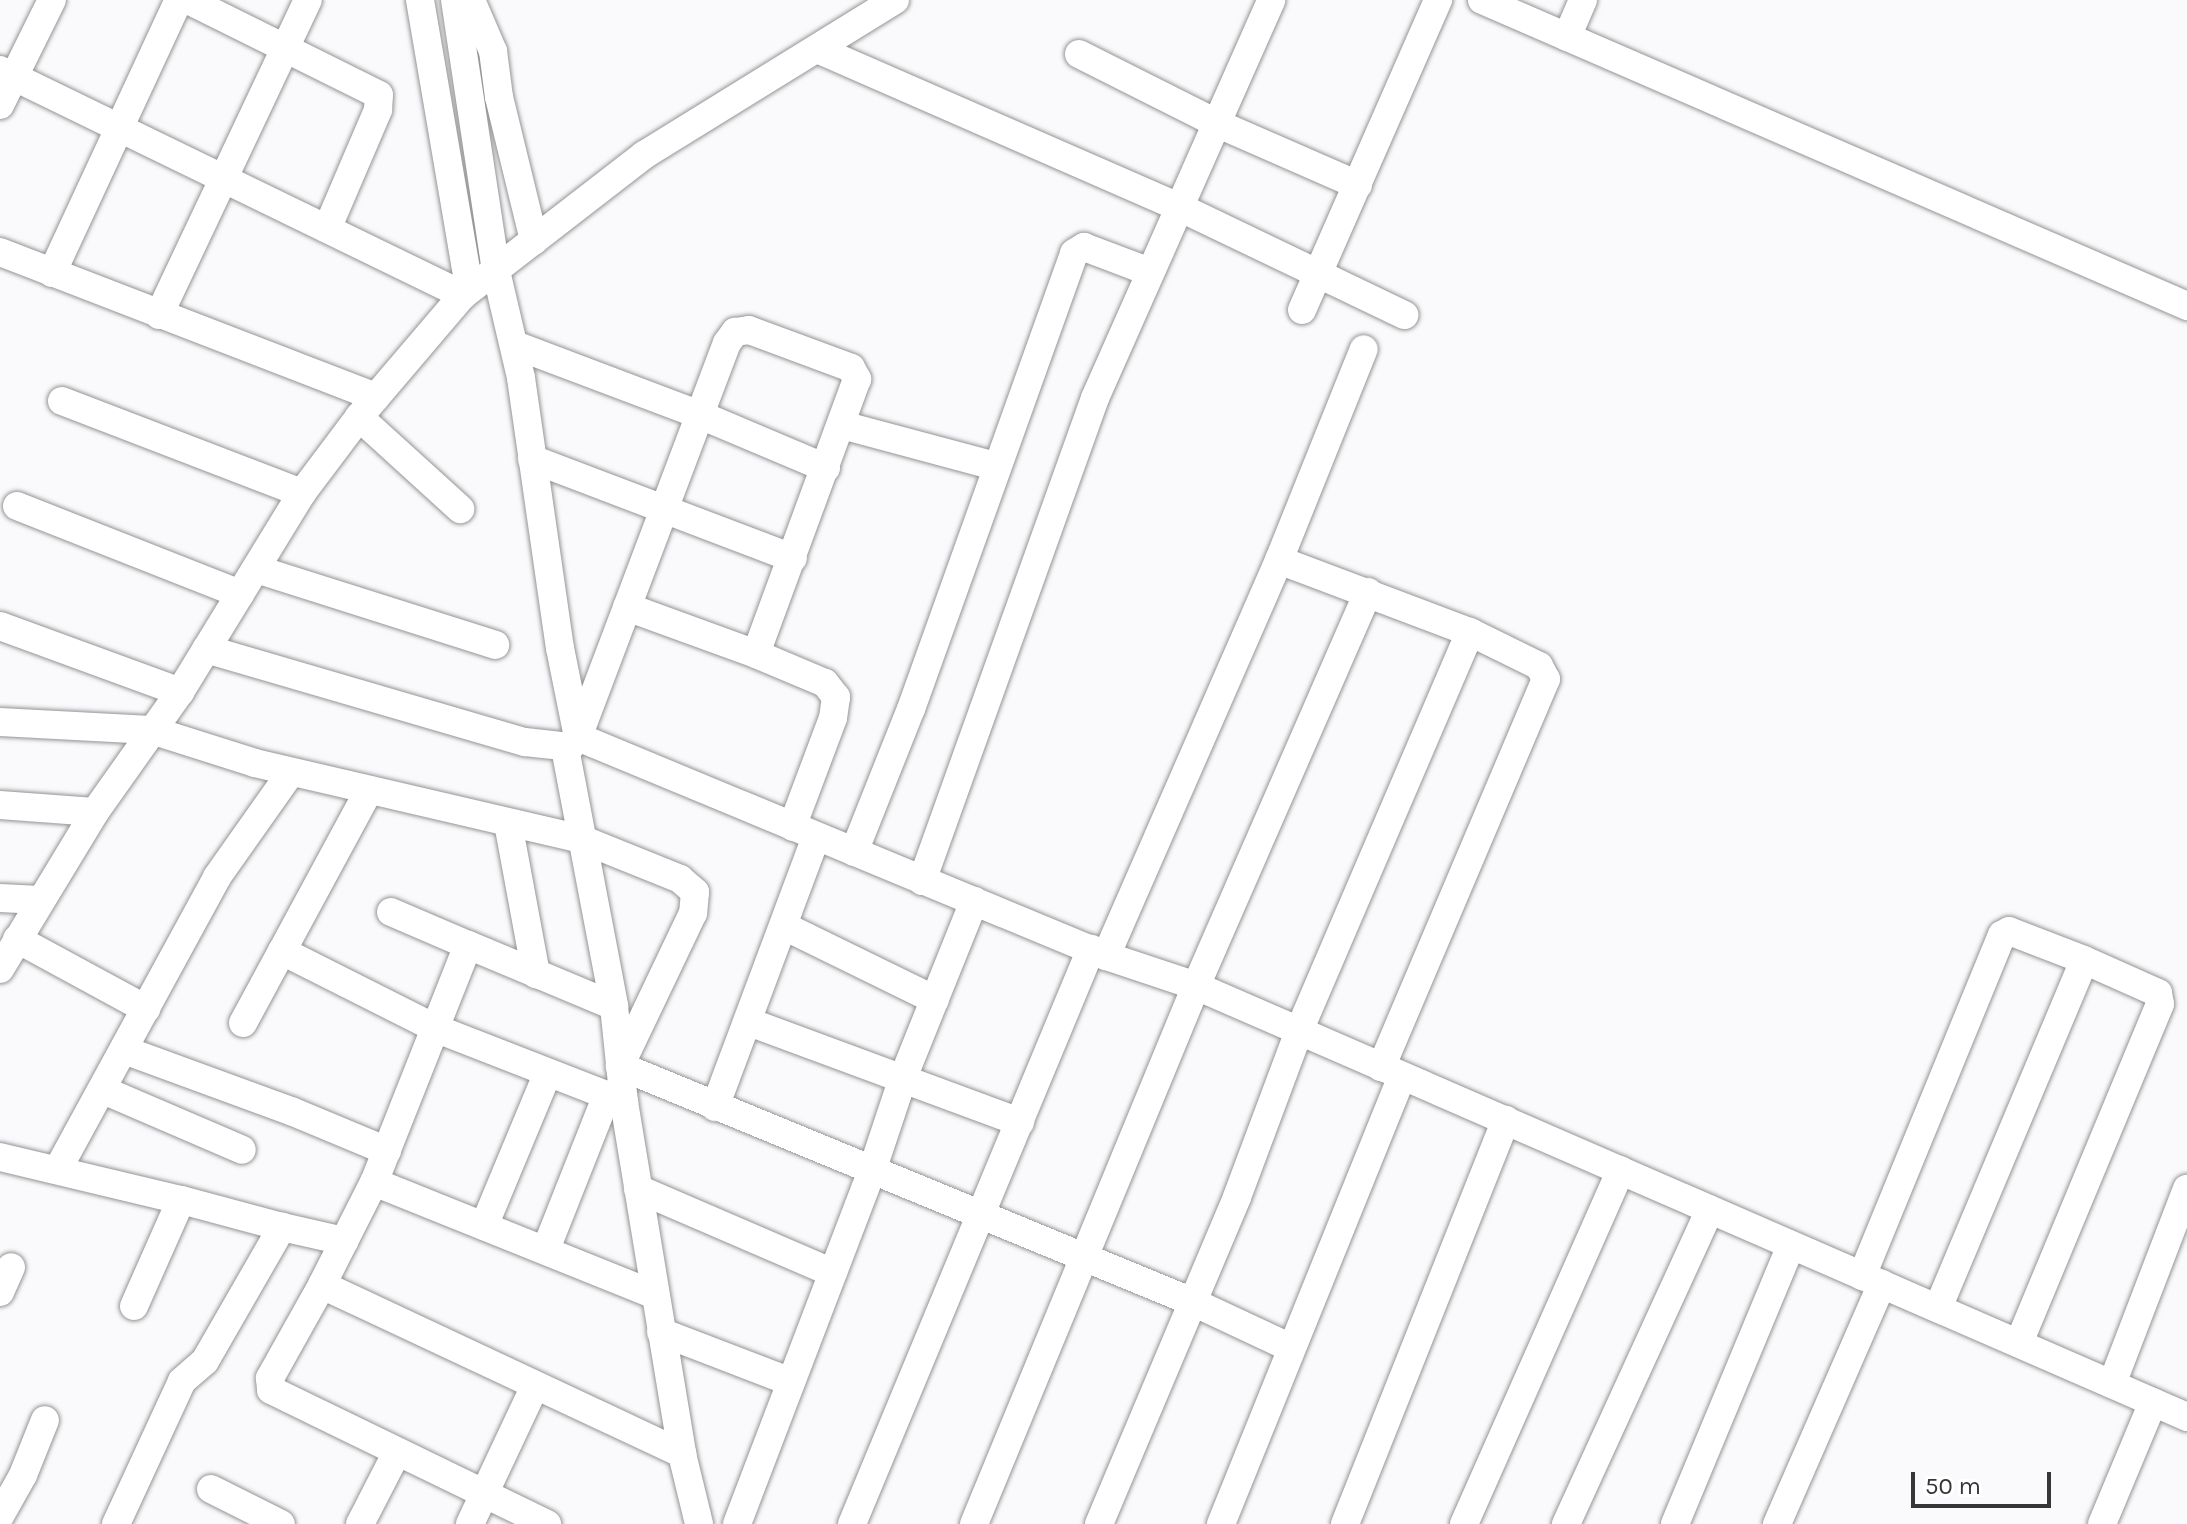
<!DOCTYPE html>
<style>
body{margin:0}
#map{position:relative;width:2187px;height:1524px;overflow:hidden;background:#fafafc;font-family:Karla,sans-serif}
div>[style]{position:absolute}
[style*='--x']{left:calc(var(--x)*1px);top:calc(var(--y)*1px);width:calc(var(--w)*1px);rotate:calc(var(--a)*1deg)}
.roads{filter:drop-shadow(0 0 2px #939495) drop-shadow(0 0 2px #939495)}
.minor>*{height:28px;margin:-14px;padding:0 14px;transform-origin:14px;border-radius:14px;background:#fff}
span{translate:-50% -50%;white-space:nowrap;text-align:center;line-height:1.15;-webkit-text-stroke:7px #fff;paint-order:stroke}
.scale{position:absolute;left:1911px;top:1472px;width:140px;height:36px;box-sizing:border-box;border:4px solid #363637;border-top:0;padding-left:10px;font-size:24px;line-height:28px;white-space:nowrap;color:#363637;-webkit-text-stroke:6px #fff;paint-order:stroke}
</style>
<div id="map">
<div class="roads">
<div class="minor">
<i style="--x:188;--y:0;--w:213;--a:26.4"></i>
<i style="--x:379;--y:95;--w:15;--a:94"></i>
<i style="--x:378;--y:110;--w:129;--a:113.2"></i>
<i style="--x:420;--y:0;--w:292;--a:80.3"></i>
<i style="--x:455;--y:0;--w:274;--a:81.4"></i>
<i style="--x:496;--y:271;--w:110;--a:76.8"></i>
<i style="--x:521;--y:378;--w:273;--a:81.8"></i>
<i style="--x:560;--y:648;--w:91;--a:78.6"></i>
<i style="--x:471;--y:0;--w:56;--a:66.7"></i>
<i style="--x:493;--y:51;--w:46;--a:82.6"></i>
<i style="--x:499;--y:97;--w:148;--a:76.3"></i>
<i style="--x:1482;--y:0;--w:769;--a:23.46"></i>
<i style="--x:1567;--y:37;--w:40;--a:-66.6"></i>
<i style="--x:817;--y:49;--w:395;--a:23.6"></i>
<i style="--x:1179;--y:207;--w:250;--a:25.6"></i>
<i style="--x:1079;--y:54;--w:153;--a:26.7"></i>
<i style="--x:1216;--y:123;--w:155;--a:23.6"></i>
<i style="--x:0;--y:70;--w:515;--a:25.92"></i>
<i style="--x:0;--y:105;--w:117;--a:-63.7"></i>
<i style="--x:0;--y:252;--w:403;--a:21.1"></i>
<i style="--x:52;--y:273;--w:301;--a:-65.1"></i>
<i style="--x:1302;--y:310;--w:339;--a:-66.3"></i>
<i style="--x:159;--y:315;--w:348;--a:-64.7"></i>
<i style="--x:515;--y:345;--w:196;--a:20.7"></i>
<i style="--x:698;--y:414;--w:139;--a:22.9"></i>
<i style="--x:62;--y:401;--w:257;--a:21"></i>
<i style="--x:359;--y:417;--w:137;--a:42.3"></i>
<i style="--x:842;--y:425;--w:158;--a:15"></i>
<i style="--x:532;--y:459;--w:279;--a:20.8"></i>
<i style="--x:17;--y:506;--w:240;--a:21.5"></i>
<i style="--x:1279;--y:560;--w:227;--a:-68.1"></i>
<i style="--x:256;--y:569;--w:251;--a:17.6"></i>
<i style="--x:627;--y:607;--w:137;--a:20"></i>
<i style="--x:0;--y:626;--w:192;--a:20.1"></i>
<i style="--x:206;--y:649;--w:332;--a:16.3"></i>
<i style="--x:525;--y:742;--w:45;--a:6.3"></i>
<i style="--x:570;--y:747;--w:13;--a:-51"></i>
<i style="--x:578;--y:737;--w:421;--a:-69.3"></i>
<i style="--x:727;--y:343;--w:14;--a:-54"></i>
<i style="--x:735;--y:332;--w:14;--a:-8"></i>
<i style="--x:749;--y:330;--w:109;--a:20.4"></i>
<i style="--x:851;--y:368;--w:13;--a:61"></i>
<i style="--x:857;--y:379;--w:293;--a:110.2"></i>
<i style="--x:756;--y:654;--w:75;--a:22.8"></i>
<i style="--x:825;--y:683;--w:18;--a:52"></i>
<i style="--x:836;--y:697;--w:21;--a:98"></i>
<i style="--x:833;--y:718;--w:116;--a:110.6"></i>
<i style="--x:0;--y:722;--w:151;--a:3"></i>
<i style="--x:151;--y:730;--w:109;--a:17.6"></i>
<i style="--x:255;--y:763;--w:335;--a:13.1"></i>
<i style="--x:581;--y:839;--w:107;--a:22"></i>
<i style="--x:680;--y:879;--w:20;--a:41"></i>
<i style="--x:695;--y:892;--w:21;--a:95"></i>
<i style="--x:693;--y:913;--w:170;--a:115.5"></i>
<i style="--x:620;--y:1066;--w:620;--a:22.39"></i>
<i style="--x:1193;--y:1302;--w:108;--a:25.1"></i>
<i style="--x:578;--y:737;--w:572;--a:22.53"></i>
<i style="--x:1106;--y:956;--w:95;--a:18.4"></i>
<i style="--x:1196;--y:986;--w:1081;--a:23.5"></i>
<i style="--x:565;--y:748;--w:263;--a:79.2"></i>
<i style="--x:614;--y:1006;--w:97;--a:84.1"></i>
<i style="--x:624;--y:1102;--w:357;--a:80.6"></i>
<i style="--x:682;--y:1454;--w:72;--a:76.3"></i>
<i style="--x:368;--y:792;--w:181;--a:118.4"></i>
<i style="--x:282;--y:951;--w:174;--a:26.7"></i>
<i style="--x:437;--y:1029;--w:201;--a:21.3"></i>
<i style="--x:0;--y:805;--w:95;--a:4.2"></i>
<i style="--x:508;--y:823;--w:154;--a:79.5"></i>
<i style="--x:854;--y:852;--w:154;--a:-68.3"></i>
<i style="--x:911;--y:709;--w:484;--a:-70.3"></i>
<i style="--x:1074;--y:253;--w:12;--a:-31"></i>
<i style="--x:1084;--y:247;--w:71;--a:20.7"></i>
<i style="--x:922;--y:881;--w:513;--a:-70.29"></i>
<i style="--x:1095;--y:398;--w:435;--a:-66.1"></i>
<i style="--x:0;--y:898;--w:40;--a:2.9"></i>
<i style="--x:391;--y:912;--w:84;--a:23.2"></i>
<i style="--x:784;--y:926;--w:168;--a:26.1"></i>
<i style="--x:17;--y:939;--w:147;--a:28.5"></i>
<i style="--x:1106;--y:956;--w:432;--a:-66.4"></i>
<i style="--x:1279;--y:560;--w:204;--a:20.7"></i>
<i style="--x:1470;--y:632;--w:77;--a:26.2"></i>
<i style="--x:1539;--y:666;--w:15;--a:62"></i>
<i style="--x:1546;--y:679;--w:422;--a:113"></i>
<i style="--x:0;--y:969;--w:184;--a:-58.8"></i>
<i style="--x:95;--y:812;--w:147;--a:-54.7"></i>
<i style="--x:180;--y:692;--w:233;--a:-58.5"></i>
<i style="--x:302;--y:493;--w:95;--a:-53.1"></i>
<i style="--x:359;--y:417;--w:160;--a:-49.6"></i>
<i style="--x:463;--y:295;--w:229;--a:-37.7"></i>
<i style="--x:644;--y:155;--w:295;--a:-31.7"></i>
<i style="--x:614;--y:1006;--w:158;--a:-157.3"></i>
<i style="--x:468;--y:945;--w:255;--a:111.6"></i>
<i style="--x:374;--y:1182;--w:303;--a:21.9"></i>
<i style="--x:749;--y:1022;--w:289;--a:20.3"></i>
<i style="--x:243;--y:1023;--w:82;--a:-61.6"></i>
<i style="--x:124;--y:1050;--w:178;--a:20.1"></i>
<i style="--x:291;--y:1111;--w:104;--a:22.6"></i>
<i style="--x:103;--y:1090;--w:151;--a:23.3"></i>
<i style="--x:715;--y:1107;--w:288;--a:-69.5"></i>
<i style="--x:0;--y:1157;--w:186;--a:13.4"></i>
<i style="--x:58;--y:1169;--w:332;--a:-61.4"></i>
<i style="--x:217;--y:877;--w:128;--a:-54.8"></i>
<i style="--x:374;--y:1182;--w:115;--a:116.8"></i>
<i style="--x:322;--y:1285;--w:398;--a:25.1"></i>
<i style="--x:638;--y:1189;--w:212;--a:23.3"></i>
<i style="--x:484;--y:1226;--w:164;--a:-67.4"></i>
<i style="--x:282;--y:1227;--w:64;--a:12.7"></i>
<i style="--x:546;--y:1249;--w:166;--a:-68.4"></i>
<i style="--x:1862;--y:1276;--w:369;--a:-67.7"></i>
<i style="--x:2002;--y:935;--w:8;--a:-30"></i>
<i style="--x:2009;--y:931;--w:80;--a:21.1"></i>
<i style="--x:2084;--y:960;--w:81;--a:24"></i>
<i style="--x:2158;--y:993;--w:11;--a:80"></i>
<i style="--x:2160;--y:1004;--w:367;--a:112.6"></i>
<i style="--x:322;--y:1285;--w:107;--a:119.2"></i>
<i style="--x:270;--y:1378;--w:12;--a:85"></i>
<i style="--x:271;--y:1390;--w:307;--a:25.9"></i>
<i style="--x:0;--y:1292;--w:27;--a:-66"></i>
<i style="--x:1938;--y:1308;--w:377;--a:-67.2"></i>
<i style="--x:661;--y:1332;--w:139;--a:21"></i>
<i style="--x:2112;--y:1384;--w:209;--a:-69"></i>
<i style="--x:211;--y:1489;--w:78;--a:26.6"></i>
<i style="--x:0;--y:1516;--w:47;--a:-60.7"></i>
<i style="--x:23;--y:1475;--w:59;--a:-68.2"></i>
<i style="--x:116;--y:1524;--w:157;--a:-65.2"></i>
<i style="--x:182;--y:1381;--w:30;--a:-41"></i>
<i style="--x:205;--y:1361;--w:155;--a:-60.1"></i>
<i style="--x:282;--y:1227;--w:105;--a:-165"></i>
<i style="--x:181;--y:1200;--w:116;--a:113.9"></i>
<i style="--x:360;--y:1524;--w:79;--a:-62.8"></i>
<i style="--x:470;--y:1524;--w:153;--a:-64.8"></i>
<i style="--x:737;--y:1524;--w:378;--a:-69.1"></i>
<i style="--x:872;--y:1171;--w:98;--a:-71.6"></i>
<i style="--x:903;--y:1078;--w:191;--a:-68.1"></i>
<i style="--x:852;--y:1524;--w:623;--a:-67.43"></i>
<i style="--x:974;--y:1524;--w:582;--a:-67.58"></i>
<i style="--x:1196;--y:986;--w:430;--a:-66.4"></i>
<i style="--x:1099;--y:1524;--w:355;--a:-67.1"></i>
<i style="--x:1237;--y:1197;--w:177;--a:-69.5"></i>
<i style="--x:1299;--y:1031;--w:434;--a:-66.8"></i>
<i style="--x:1221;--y:1524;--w:483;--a:-68"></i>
<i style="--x:1345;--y:1524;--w:435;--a:-68.3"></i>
<i style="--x:1464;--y:1524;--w:387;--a:-66.1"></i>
<i style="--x:1566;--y:1524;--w:346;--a:-65.4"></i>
<i style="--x:1675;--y:1524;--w:301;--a:-67.4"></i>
<i style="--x:1777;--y:1524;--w:262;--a:-66.4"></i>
<i style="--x:2102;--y:1524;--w:132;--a:-67.3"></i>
</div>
</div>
<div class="scale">50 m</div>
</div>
